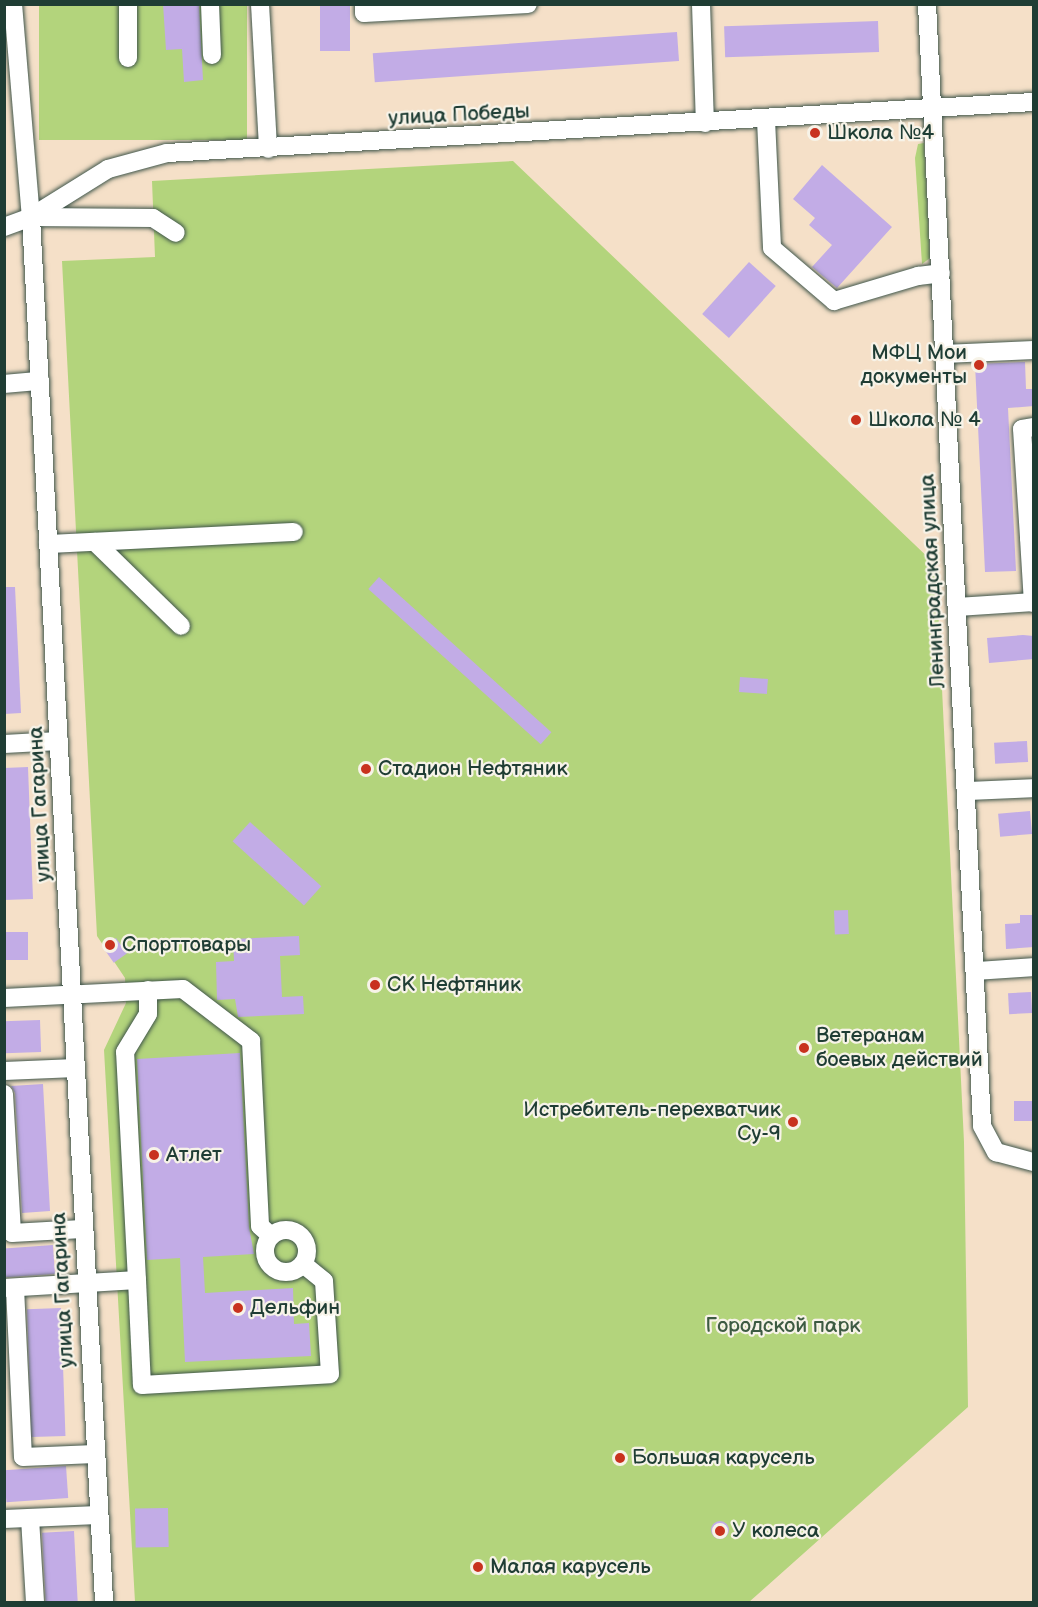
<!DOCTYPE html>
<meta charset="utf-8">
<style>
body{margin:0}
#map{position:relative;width:1038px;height:1607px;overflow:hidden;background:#f5e0c8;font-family:"Balsamiq Sans",sans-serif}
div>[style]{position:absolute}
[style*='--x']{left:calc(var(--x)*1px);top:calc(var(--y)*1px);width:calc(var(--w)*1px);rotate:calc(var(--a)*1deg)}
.green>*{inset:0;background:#b3d47c;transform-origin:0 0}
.building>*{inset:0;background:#c2ace6;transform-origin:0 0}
.round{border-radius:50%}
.roads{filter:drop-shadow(0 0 2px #3f554a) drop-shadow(0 0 2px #3f554a)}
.minor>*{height:18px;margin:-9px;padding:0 9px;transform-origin:9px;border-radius:9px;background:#fff}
.minor>.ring{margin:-9px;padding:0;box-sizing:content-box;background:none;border:18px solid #fff;border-radius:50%}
.dots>*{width:16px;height:16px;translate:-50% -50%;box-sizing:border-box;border:3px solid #f7f3e8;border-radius:50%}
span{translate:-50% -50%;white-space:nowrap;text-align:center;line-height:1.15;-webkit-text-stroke:4.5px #f7f3e8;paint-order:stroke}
.street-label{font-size:21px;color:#1f3d34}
.poi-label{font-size:21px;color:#1f3d34}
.left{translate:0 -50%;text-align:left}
.right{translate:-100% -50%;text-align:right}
.park-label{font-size:21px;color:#3d5b42}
.frame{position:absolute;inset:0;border:6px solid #1f3d34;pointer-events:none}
</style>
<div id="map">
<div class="green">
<i style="left:39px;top:5px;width:208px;height:135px"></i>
<i style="clip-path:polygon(924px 143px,930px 258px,922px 264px,915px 158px,918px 144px)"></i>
<i style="clip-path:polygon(513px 161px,936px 565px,964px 1142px,968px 1407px,749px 1602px,135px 1602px,104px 1050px,126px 1003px,125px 978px,97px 936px,62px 261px,155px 257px,152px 181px)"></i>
</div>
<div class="building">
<i style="clip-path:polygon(163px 4px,199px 4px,203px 80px,184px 82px,182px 49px,166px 50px)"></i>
<i style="left:320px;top:4px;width:30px;height:47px"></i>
<i style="left:878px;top:21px;width:31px;height:154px;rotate:88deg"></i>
<i style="left:677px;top:32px;width:29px;height:305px;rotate:86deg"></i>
<i style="clip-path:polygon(822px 165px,892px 227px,837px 288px,812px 267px,832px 245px,809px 225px,815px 218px,793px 199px)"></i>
<i style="left:749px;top:262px;width:36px;height:70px;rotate:42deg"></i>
<i style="clip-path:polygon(1025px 362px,1026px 389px,1034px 389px,1034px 406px,1008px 408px,1016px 571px,985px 572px,975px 364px)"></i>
<i style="left:379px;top:577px;width:232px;height:16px;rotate:42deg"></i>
<i style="clip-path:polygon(4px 587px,15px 587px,21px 713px,4px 714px)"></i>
<i style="clip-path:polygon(1023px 635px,1034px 636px,1034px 659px,989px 663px,987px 638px)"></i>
<i style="left:740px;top:677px;width:28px;height:15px;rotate:4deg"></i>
<i style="left:1027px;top:741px;width:21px;height:33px;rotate:87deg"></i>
<i style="clip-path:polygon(28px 767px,33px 899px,4px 900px,4px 768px)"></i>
<i style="left:1030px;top:811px;width:23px;height:32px;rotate:85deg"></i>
<i style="left:250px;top:822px;width:96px;height:26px;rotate:42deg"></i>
<i style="left:848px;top:910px;width:24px;height:14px;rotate:88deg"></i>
<i style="clip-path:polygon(1020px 915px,1034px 915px,1034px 947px,1006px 949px,1005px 924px,1020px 923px)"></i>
<i style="left:4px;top:932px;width:24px;height:28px"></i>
<i style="clip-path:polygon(299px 936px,300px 955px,280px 956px,282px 997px,303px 996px,304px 1014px,238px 1017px,235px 999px,217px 1000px,216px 962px,234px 961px,233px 939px)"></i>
<i style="left:116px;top:938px;width:19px;height:16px;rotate:55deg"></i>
<i style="left:1031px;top:992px;width:21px;height:23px;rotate:87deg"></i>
<i style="left:40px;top:1020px;width:32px;height:36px;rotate:88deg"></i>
<i style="clip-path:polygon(240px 1053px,249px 1227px,254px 1254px,203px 1257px,205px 1293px,293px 1288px,294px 1324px,309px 1323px,311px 1356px,185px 1362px,180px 1258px,147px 1260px,137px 1059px)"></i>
<i style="clip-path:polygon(43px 1084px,50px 1211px,22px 1213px,15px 1093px,11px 1086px)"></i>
<i style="left:1034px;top:1101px;width:20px;height:20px;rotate:90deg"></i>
<i style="left:53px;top:1245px;width:29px;height:49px;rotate:86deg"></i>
<i style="left:61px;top:1308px;width:128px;height:34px;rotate:88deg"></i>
<i style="left:66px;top:1466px;width:32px;height:62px;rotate:86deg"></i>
<i style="left:168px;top:1508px;width:39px;height:33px;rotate:89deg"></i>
<i class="round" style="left:711px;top:1521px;width:18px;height:18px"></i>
<i style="left:74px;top:1531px;width:71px;height:32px;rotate:87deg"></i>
</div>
<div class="roads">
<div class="minor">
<i style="--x:13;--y:4;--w:214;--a:85.2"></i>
<i style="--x:31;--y:217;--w:1387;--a:86.98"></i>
<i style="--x:128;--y:4;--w:54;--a:90"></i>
<i style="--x:210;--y:4;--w:51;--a:87.8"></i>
<i style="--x:260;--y:4;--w:145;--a:86.8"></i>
<i style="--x:364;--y:4;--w:9;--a:90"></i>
<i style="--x:364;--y:13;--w:164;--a:-3.1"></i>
<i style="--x:701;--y:4;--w:119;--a:88.1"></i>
<i style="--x:927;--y:4;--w:1123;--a:87.19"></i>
<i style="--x:982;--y:1126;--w:30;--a:62"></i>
<i style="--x:996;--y:1152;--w:39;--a:15"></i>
<i style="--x:766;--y:120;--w:128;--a:87.3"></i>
<i style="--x:772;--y:248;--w:82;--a:40.5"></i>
<i style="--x:834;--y:301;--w:88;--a:-16.6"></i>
<i style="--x:918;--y:276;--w:23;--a:-7"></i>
<i style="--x:31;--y:217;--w:122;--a:0.5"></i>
<i style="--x:153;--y:218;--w:27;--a:33"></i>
<i style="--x:4;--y:227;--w:29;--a:-20"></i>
<i style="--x:31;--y:217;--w:91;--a:-31.9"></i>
<i style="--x:108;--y:169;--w:61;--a:-15.2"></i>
<i style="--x:167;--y:153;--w:868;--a:-3.37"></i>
<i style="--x:944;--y:354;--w:90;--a:-2.5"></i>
<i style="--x:4;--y:384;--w:36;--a:-5"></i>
<i style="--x:1034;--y:427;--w:12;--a:171"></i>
<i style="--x:1022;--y:429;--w:109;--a:86.3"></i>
<i style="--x:1029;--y:538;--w:5;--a:0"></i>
<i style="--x:1029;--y:538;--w:65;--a:86.5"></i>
<i style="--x:95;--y:542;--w:120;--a:44.3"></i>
<i style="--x:48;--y:544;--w:246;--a:-2.8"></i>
<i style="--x:957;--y:607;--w:77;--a:-3.7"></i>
<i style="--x:4;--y:744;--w:55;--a:-3.1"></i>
<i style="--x:966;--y:791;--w:68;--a:-2.5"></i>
<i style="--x:976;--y:971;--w:58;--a:-3.9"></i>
<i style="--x:4;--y:998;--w:179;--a:-2.9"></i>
<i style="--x:183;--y:989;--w:86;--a:37.4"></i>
<i style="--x:251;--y:1041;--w:185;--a:87.2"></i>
<i style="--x:260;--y:1226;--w:15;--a:42"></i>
<i style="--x:4;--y:1071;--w:72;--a:-2.4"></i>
<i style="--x:4;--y:1094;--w:139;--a:86.7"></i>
<i style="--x:12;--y:1233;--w:70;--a:-3.3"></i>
<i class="ring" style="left:265px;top:1230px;width:24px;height:24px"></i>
<i style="--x:137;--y:1280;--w:228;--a:-93"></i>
<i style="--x:125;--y:1052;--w:44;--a:-58.8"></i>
<i style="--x:148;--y:1014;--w:24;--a:-90"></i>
<i style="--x:4;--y:1288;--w:133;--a:-3.4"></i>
<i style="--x:137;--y:1280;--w:105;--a:87.3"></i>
<i style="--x:142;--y:1385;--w:188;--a:-3.3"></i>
<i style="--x:330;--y:1374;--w:93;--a:-93.7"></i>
<i style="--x:324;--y:1281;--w:27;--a:-141"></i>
<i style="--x:15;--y:1288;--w:169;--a:87.3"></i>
<i style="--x:23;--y:1457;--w:72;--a:-2.4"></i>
<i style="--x:30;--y:1518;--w:84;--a:86.6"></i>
<i style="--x:4;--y:1519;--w:94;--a:-2.4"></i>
</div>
</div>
<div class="dots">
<i style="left:815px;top:133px;background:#c8321e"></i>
<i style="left:979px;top:365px;background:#c8321e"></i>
<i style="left:856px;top:420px;background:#c8321e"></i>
<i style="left:366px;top:769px;background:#c8321e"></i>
<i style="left:110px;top:945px;background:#c8321e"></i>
<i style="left:375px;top:985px;background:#c8321e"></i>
<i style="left:804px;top:1048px;background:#c8321e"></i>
<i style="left:793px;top:1122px;background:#c8321e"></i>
<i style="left:154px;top:1155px;background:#c8321e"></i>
<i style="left:238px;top:1308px;background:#c8321e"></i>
<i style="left:620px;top:1458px;background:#c8321e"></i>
<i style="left:720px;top:1531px;background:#c8321e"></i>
<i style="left:478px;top:1567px;background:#c8321e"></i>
</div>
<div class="street-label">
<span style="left:459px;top:115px;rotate:-3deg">улица Победы</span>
<span style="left:933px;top:581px;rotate:-93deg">Ленинградская улица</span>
<span style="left:40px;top:804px;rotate:-93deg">улица Гагарина</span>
<span style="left:63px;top:1290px;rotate:-93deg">улица Гагарина</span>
</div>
<div class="poi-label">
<span class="left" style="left:827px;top:133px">Школа №4</span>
<span class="right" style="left:967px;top:365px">МФЦ Мои<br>документы</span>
<span class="left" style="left:868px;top:420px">Школа № 4</span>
<span class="left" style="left:378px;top:769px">Стадион Нефтяник</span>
<span class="left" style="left:122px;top:945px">Спорттовары</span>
<span class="left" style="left:387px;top:985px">СК Нефтяник</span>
<span class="left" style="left:816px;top:1048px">Ветеранам<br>боевых действий</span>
<span class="right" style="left:781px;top:1122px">Истребитель-перехватчик<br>Су-9</span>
<span class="left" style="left:166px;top:1155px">Атлет</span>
<span class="left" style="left:250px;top:1308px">Дельфин</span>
<span class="left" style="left:632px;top:1458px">Большая карусель</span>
<span class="left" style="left:732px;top:1531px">У колеса</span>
<span class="left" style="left:490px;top:1567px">Малая карусель</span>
</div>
<div class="park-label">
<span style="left:783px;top:1326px">Городской парк</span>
</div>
<div class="frame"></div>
</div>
